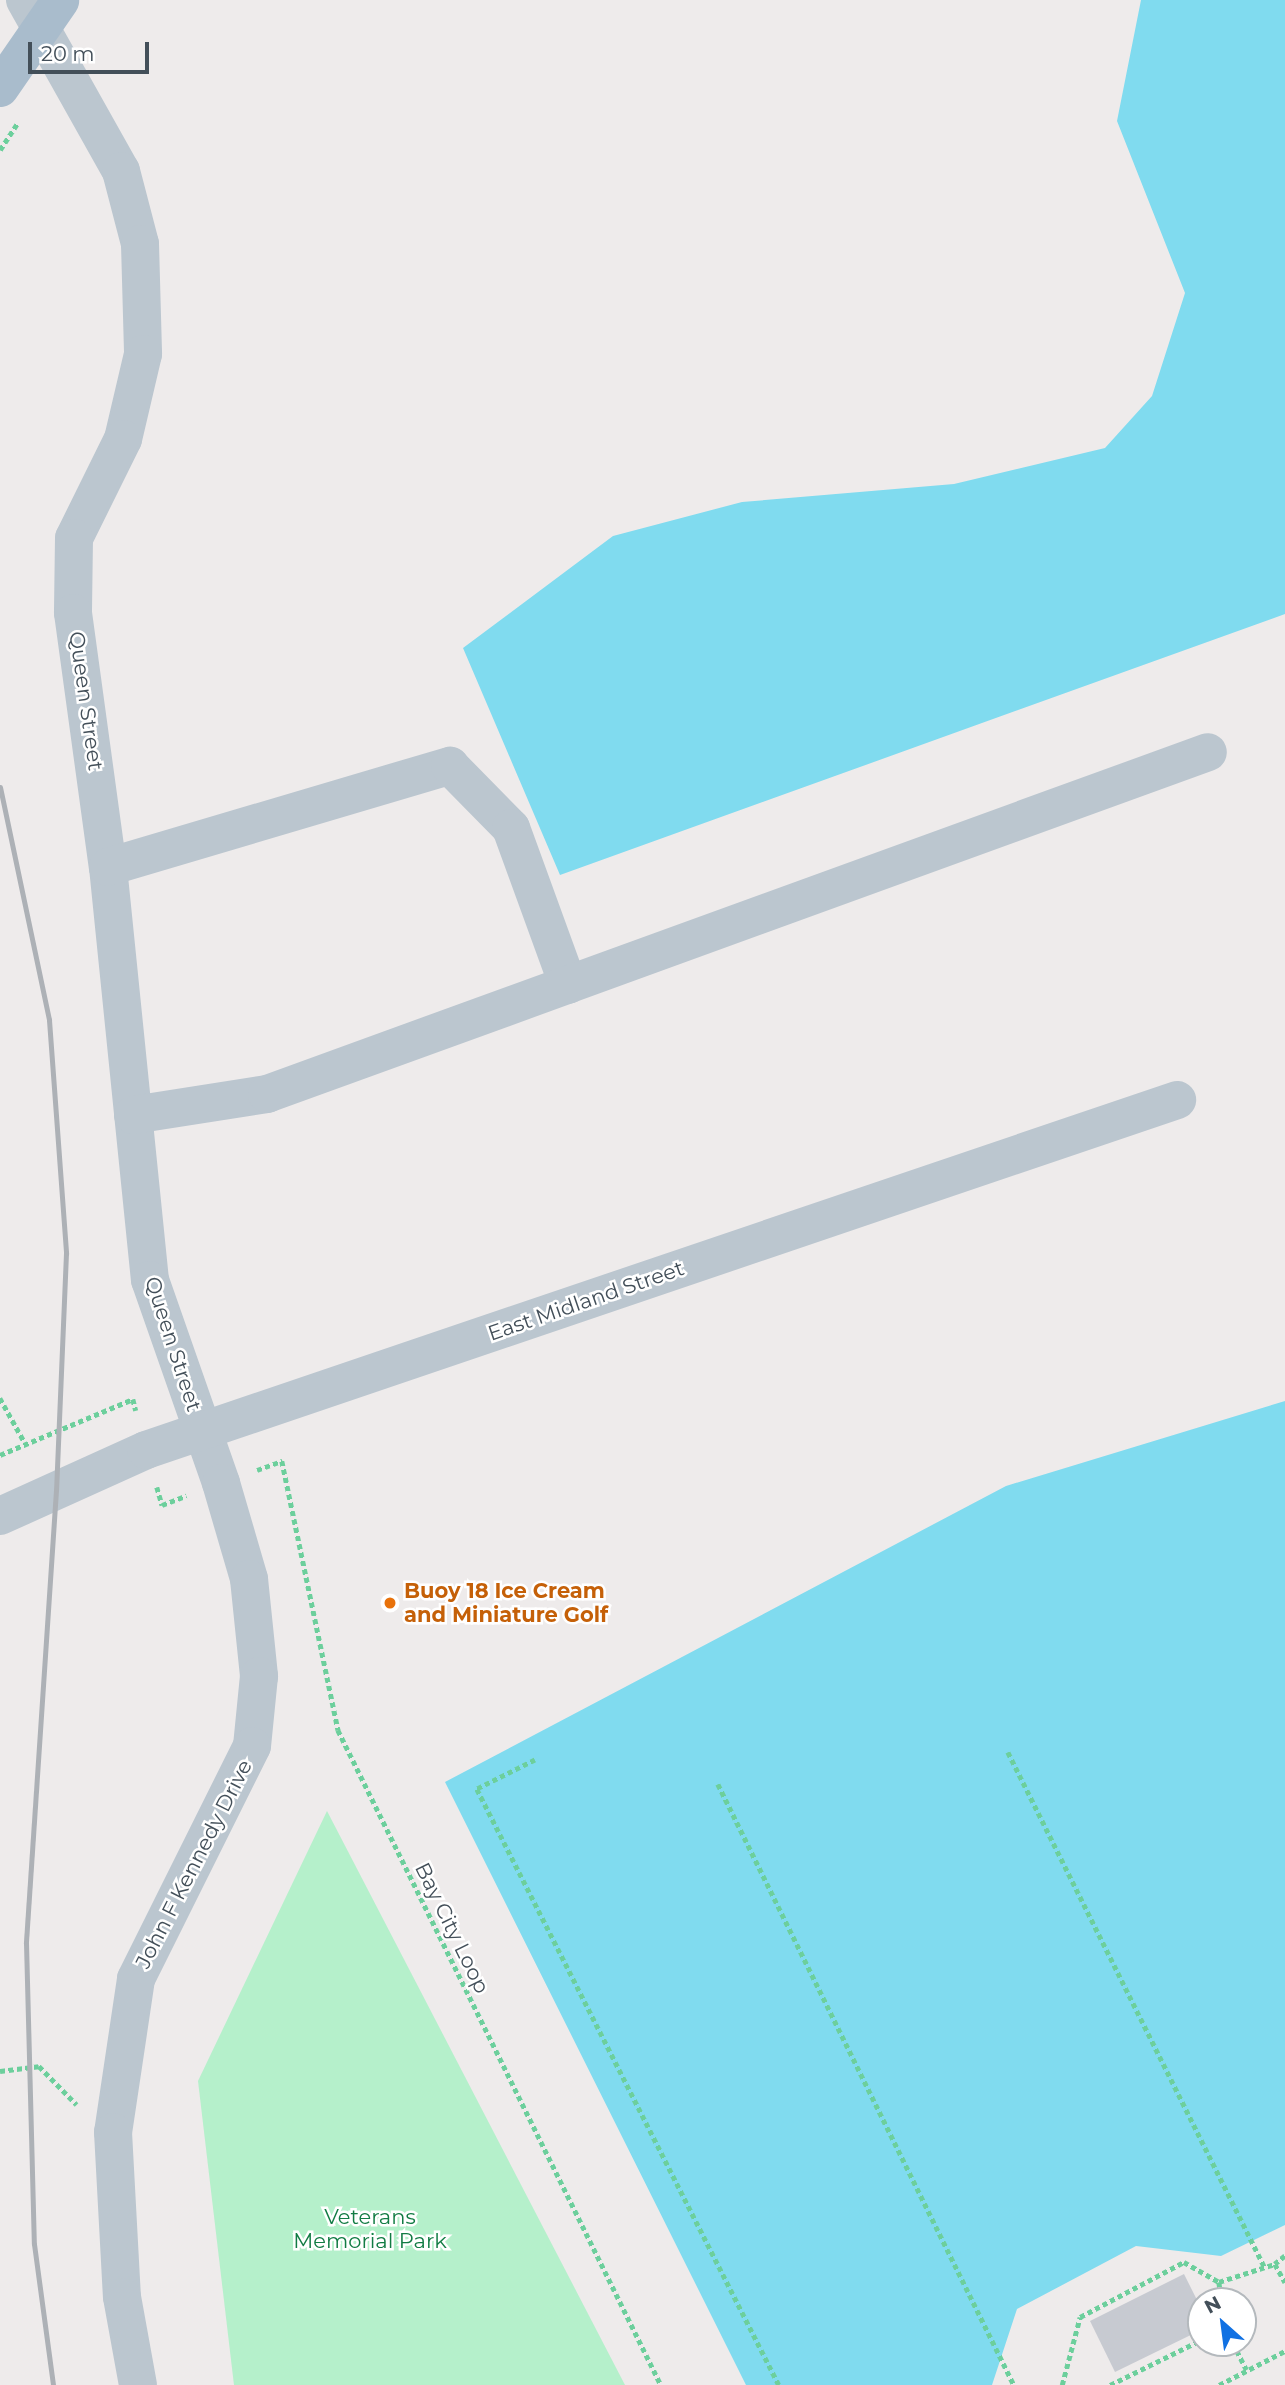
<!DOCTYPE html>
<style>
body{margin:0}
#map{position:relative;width:1285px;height:2385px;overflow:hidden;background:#eeebeb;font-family:Montserrat,sans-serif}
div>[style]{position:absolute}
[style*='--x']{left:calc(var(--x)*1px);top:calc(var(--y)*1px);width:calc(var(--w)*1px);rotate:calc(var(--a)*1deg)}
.green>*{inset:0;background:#b5f0cb}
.water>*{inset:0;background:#80dbef}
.building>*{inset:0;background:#c7cad1}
.path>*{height:4.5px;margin-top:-2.25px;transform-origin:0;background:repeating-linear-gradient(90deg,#6ccf9c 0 5px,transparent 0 8.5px)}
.minor>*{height:38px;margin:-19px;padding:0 19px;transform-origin:19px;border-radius:19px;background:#bbc6cf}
.rail>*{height:5px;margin:-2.5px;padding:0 2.5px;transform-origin:2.5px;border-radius:2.5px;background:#adb1b6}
.path-bridge>*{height:4.5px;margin-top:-2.25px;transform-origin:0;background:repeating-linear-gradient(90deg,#6ccf9c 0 5px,transparent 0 8.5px)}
.major-bridge>*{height:38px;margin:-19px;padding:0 19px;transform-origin:19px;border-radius:19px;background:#a9bccc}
.dots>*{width:19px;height:19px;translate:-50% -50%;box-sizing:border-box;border:4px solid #fff;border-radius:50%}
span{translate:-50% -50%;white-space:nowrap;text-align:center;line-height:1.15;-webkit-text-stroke:5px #fff;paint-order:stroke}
.street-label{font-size:21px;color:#434f59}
.food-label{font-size:21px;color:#c56008;font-weight:700}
.left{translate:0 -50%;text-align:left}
.park-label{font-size:21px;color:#127c44}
.north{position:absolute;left:1187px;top:2287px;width:70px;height:70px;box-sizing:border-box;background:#fff;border:2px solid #b4b9bd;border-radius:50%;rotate:332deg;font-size:19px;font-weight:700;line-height:28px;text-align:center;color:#434f59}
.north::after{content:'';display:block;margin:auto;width:24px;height:32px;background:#1171e3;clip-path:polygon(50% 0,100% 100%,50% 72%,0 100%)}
.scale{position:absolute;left:28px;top:42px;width:121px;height:32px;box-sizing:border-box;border:4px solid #434f59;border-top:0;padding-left:9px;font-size:21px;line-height:24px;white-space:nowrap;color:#434f59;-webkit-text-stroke:5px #fff;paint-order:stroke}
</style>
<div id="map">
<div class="green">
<i style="clip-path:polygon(327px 1811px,625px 2385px,234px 2385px,198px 2081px)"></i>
</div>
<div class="water">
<i style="clip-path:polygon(1141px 0,1285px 0,1285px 614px,560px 875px,463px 648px,613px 536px,742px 502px,954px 484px,1105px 448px,1152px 396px,1185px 293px,1117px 121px)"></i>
<i style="clip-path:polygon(1285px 1401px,1285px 2225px,1221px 2256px,1136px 2246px,1017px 2309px,992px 2385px,746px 2385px,445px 1782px,1006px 1486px)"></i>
</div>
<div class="building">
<i style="clip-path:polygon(1184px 2274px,1201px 2308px,1201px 2330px,1115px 2372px,1090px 2321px)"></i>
</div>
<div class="path">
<i style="--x:0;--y:1398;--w:51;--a:60.9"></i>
<i style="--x:0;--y:1455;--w:144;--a:-22.8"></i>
<i style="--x:133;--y:1399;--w:12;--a:76"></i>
<i style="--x:257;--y:1470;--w:27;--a:-20"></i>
<i style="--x:282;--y:1461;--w:275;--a:78.2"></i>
<i style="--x:338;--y:1730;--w:730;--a:63.75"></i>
<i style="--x:157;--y:1487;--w:19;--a:74"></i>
<i style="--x:162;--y:1505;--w:26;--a:-21"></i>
<i style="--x:1008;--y:1752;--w:576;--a:63.52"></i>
<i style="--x:535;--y:1760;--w:65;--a:153.4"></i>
<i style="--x:477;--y:1789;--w:668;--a:63.13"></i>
<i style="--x:718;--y:1784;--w:670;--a:63.78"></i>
<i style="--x:0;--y:2071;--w:39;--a:-7"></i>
<i style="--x:39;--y:2066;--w:54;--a:45.7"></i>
<i style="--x:1285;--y:2256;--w:13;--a:141"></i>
<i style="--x:1275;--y:2264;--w:21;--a:61"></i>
<i style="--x:1219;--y:2282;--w:19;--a:81"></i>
<i style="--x:1233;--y:2343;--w:30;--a:63"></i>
<i style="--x:1062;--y:2385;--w:70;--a:-75.2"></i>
<i style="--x:1080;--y:2317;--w:118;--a:-27.9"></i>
<i style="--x:1184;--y:2262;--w:40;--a:29.7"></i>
<i style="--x:1219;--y:2282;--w:59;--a:-17.8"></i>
<i style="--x:1110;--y:2385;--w:102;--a:-26.3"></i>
<i style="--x:1219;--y:2385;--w:74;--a:-27.3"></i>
</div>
<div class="minor">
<i style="--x:25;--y:0;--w:196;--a:60.7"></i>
<i style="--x:121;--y:171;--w:75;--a:75.4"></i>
<i style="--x:140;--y:244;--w:110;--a:88.4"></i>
<i style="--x:143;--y:354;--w:87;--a:103.2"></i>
<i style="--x:123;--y:439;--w:110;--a:116.3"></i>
<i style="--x:74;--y:538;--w:75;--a:90.8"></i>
<i style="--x:73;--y:613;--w:256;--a:82.2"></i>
<i style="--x:108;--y:867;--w:415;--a:84.2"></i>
<i style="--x:150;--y:1280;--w:215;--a:70.7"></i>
<i style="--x:221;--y:1483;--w:100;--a:73.7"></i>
<i style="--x:249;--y:1579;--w:98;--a:84.1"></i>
<i style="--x:259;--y:1676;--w:70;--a:95.7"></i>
<i style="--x:252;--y:1746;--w:260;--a:116.5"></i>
<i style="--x:136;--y:1979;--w:155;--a:98.5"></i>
<i style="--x:113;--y:2132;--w:165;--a:86.9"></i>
<i style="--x:122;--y:2297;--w:89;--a:79.7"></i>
<i style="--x:108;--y:867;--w:357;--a:-16.5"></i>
<i style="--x:450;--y:766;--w:87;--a:45.5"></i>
<i style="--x:511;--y:828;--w:167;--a:70"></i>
<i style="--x:133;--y:1115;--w:136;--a:-8.9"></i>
<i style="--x:267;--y:1094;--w:1001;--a:-19.97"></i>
<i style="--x:0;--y:1516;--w:160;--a:-24.3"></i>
<i style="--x:146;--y:1450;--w:1089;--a:-18.75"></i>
</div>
<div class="rail">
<i style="--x:0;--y:787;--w:238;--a:78.1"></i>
<i style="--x:49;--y:1020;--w:234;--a:85.8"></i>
<i style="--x:66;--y:1253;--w:237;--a:92.4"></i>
<i style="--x:56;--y:1490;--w:454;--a:93.8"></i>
<i style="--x:26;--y:1943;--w:301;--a:88.5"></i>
<i style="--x:34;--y:2244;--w:142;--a:82.3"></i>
</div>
<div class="path-bridge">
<i style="--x:0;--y:150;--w:31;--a:-57"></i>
</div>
<div class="major-bridge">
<i style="--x:0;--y:88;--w:106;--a:-55.4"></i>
</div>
<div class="dots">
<i style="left:390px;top:1603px;background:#e8710a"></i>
</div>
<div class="street-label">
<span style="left:86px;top:701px;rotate:82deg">Queen Street</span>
<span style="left:586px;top:1301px;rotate:-19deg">East Midland Street</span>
<span style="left:173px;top:1344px;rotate:72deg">Queen Street</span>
<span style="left:194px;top:1864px;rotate:-63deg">John F Kennedy Drive</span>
<span style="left:452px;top:1928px;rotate:64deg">Bay City Loop</span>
</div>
<div class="food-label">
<span class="left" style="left:404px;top:1603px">Buoy 18 Ice Cream<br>and Miniature Golf</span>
</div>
<div class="park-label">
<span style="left:370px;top:2229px">Veterans<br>Memorial Park</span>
</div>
<div class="north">N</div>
<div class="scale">20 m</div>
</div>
